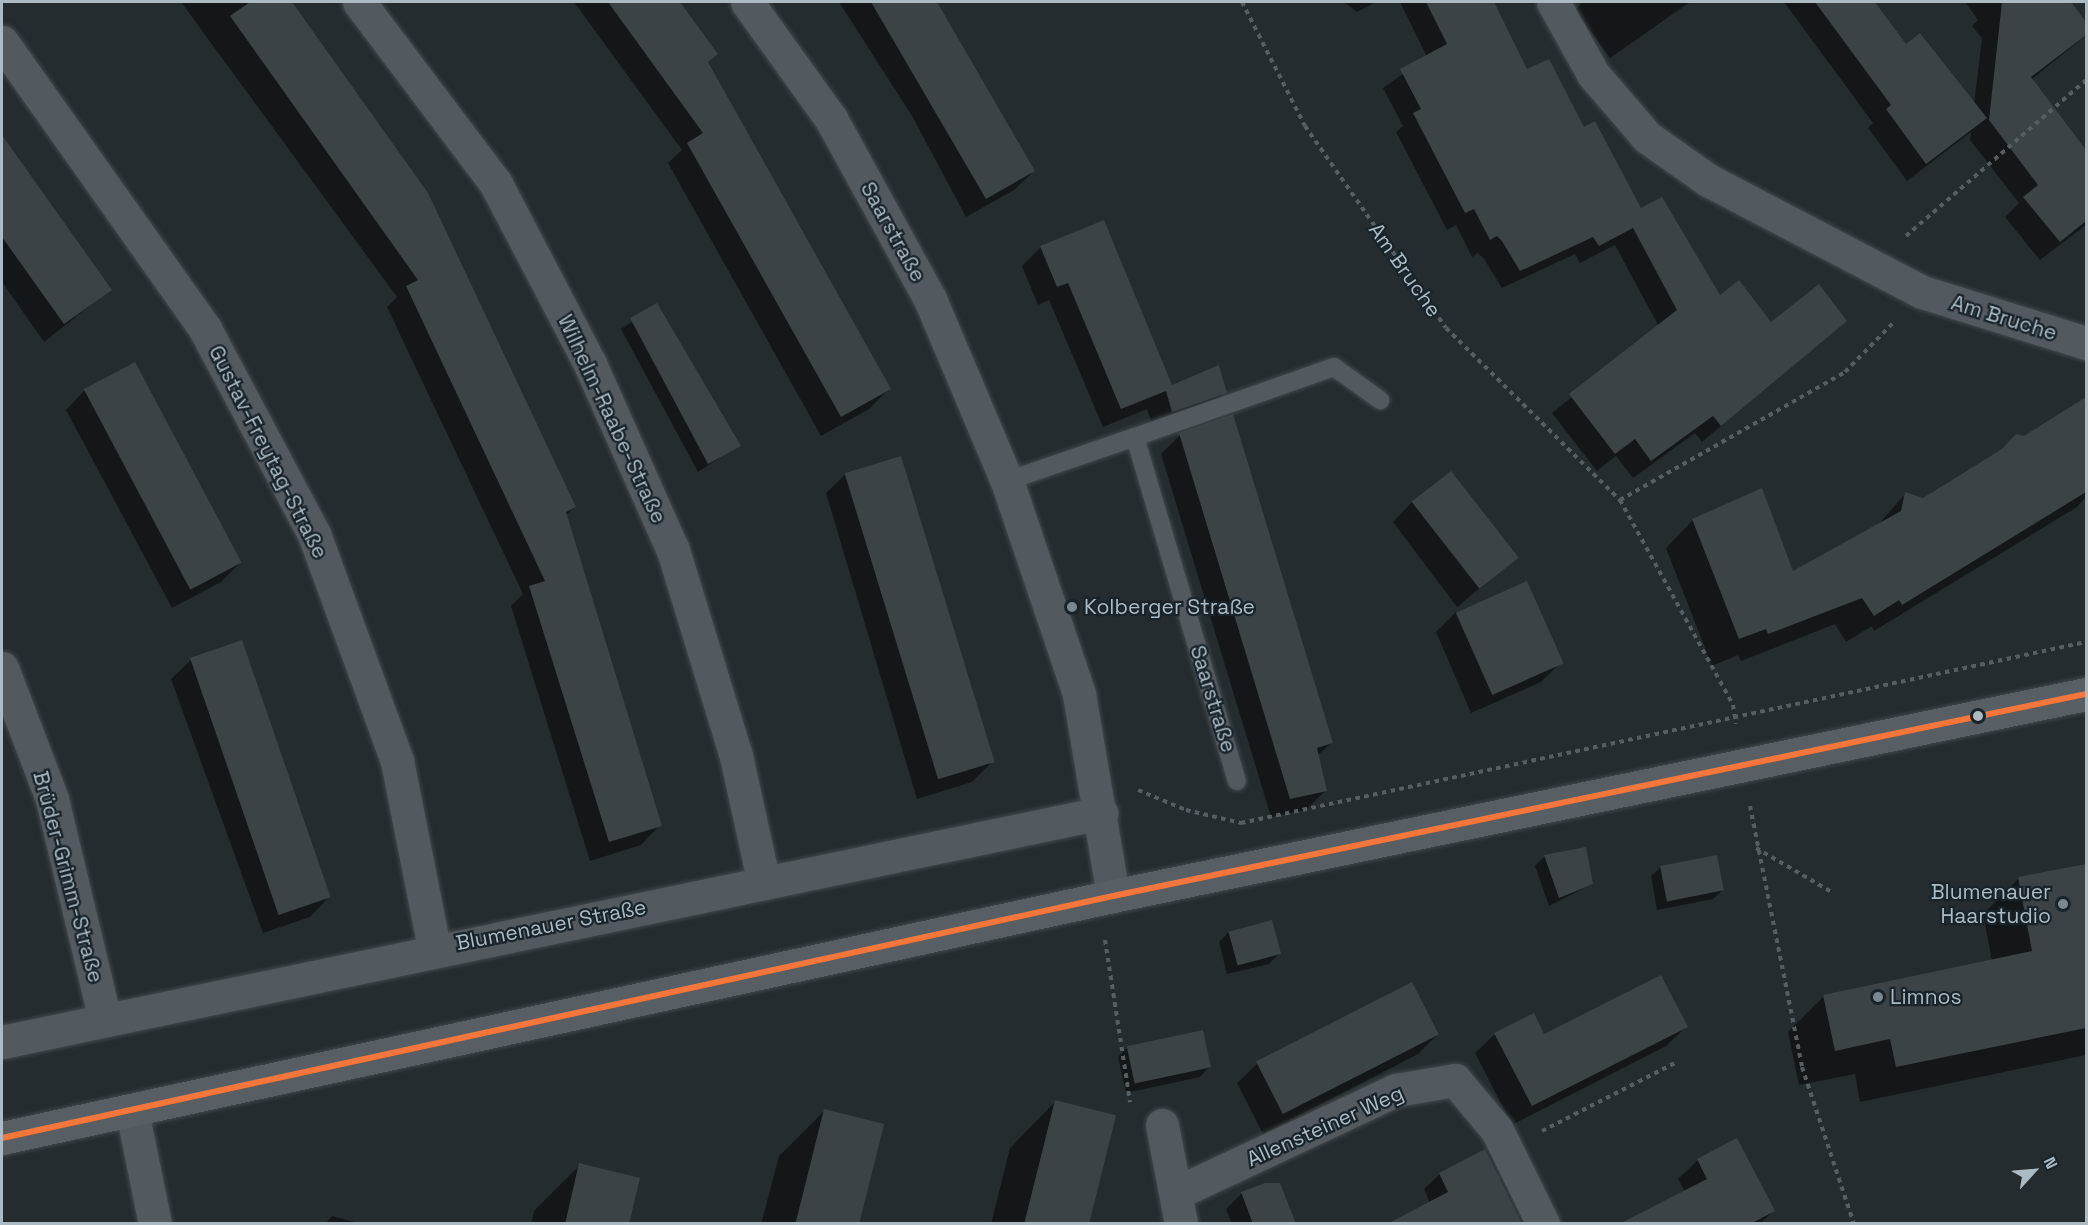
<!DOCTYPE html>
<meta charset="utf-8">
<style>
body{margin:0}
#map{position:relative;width:2088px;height:1225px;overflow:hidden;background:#242c30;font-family:"Space Grotesk",sans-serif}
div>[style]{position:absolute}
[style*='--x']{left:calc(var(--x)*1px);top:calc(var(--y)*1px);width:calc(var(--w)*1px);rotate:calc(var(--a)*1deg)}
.shadow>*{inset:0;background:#0007}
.building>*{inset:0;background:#3c4347;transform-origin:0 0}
.path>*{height:4px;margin-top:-2px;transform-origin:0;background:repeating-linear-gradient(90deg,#565e63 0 4.5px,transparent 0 9px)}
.roads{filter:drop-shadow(0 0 2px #42484b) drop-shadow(0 0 2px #42484b)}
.lane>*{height:18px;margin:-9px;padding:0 9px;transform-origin:9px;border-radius:9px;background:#535a5f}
.street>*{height:33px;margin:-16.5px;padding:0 16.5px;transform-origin:16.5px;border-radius:16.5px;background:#535a5f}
.secondary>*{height:33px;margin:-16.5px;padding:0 16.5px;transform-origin:16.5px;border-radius:16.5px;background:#575e64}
.bus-1>*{height:6px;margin:-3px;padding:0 3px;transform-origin:3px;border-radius:3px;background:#f5763a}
.dots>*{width:16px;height:16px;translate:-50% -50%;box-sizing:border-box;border:3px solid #18232a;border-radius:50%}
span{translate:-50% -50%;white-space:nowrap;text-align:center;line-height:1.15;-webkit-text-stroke:4.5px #18232a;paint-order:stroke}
.street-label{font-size:21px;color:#acbac3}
.poi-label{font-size:21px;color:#acbac3}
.left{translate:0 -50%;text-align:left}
.right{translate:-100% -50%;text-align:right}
.frame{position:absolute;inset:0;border:3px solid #acbac3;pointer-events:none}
.north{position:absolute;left:2004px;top:1141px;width:60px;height:60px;-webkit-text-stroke:4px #18232a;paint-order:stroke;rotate:64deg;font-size:16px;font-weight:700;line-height:24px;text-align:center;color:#acbac3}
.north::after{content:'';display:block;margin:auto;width:21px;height:27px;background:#acbac3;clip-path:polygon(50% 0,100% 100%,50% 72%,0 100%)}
</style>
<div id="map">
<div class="shadow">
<i style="clip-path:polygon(181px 2px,287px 2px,427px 194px,575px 507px,565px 516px,660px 825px,641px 845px,590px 861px,511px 606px,523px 594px,387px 307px,397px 297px)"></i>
<i style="clip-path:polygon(574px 2px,678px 2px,716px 53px,707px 63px,889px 389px,869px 409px,821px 436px,668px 163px,682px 150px)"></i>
<i style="clip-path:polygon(839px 2px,935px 2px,1034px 171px,1014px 190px,966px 217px,912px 116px)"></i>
<i style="clip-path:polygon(1344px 2px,1376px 2px,1357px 12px)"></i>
<i style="clip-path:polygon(1400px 2px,1479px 2px,1527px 71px,1583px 129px,1640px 210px,1719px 297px,1770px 324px,1845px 321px,1702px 442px,1695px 433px,1633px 478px,1616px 456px,1597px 471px,1552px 413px,1659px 327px,1615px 245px,1580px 263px,1575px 254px,1502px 288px,1484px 259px,1478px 253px,1472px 257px,1456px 225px,1447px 230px,1396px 132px,1403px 126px,1383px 88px,1427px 57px)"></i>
<i style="clip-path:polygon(1583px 2px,1690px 2px,1610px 58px,1575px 10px)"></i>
<i style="clip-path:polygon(1784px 2px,1873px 2px,1905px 46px,1974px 105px,1982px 38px,1972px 26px,1978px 20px,1965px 2px,2069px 2px,2086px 25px,2086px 35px,2031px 80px,2086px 152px,2086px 225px,2040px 260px,2005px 217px,2019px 203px,1970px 140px,1971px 132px,1907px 181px,1868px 128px,1873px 123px)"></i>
<i style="clip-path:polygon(6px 145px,110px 290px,44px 342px,2px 282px,2px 148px)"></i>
<i style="clip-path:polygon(1041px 247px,1172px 387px,1225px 392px,1206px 411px,1154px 430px,1147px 409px,1103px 427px,1049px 300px,1038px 305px,1022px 266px)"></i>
<i style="clip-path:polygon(657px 305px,739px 445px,698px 472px,621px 329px)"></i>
<i style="clip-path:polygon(85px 390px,241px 562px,221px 582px,172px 608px,66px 410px)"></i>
<i style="clip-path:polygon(2086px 399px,2086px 497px,2077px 507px,1874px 631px,1872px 626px,1846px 642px,1835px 624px,1741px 661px,1738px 655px,1712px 666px,1666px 548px,1693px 520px,1792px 573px,1877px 526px,1905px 494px,1923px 500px)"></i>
<i style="clip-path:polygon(1180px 435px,1331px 743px,1317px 756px,1325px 791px,1306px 810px,1271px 817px,1161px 454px)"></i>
<i style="clip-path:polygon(846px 474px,991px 763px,972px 782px,917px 799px,826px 493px)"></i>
<i style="clip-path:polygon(1412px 502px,1516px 558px,1457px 607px,1393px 522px)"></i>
<i style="clip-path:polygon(1456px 612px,1561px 662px,1541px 682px,1471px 713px,1436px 632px)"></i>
<i style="clip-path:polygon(191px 660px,329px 897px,310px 917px,263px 933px,171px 679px)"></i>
<i style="clip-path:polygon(1545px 856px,1592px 884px,1549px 906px,1535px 866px)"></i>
<i style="clip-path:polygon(2086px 865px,2086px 1055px,1860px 1102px,1855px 1074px,1799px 1085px,1788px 1032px,1824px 996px,1992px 961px,1983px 914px,2019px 878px)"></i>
<i style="clip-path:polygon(1661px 867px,1723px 890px,1713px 899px,1657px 910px,1651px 876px)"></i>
<i style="clip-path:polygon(1229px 932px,1279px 954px,1269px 964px,1227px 974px,1219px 942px)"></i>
<i style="clip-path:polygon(1686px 1027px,1666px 1046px,1512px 1125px,1475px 1053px,1495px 1034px,1544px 1036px)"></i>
<i style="clip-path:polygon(1437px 1035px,1418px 1054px,1263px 1134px,1237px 1083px,1257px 1064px)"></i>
<i style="clip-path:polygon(1128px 1047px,1209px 1067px,1200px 1077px,1126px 1093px,1118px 1057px)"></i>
<i style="clip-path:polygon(1055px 1102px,1087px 1224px,991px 1224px,1010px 1148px)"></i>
<i style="clip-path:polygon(825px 1110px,857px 1224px,761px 1224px,779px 1156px)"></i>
<i style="clip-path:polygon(1698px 1160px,1773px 1211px,1760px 1224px,1623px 1224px,1685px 1192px,1678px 1179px)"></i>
<i style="clip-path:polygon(580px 1165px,627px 1224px,531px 1224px,534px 1211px)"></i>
<i style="clip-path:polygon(1440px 1174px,1515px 1224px,1430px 1203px,1424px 1189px)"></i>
<i style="clip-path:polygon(1242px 1193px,1293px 1224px,1232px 1224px,1226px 1209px)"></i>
<i style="clip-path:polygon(332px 1216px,362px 1224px,325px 1224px)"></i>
</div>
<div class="building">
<i style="clip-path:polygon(250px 2px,292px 2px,428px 193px,576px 507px,566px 512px,662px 826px,609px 842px,529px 586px,545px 581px,406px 286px,418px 280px,230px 16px)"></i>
<i style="clip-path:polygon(608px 2px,680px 2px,718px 54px,708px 62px,891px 389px,841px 417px,687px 143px,703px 133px)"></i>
<i style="clip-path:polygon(871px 2px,937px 2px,1035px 171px,986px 199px)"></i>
<i style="clip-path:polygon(1426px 2px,1494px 2px,1527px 69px,1549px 59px,1584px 127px,1595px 121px,1641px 208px,1662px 197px,1720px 295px,1739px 280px,1771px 322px,1819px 284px,1847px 321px,1721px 426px,1713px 416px,1651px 461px,1635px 439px,1615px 454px,1569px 394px,1677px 310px,1633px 228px,1599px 246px,1593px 237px,1520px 271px,1502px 241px,1497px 236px,1490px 240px,1474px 209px,1465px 213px,1413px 113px,1421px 109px,1400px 69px,1447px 44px)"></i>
<i style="clip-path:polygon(1815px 2px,1875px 2px,1906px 44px,1920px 33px,1987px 118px,1926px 164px,1886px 109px,1891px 105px)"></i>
<i style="clip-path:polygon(2002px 2px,2071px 2px,2086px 22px,2086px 35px,2031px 77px,2086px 150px,2086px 221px,2060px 242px,2023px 197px,2038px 185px,1989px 120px)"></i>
<i style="clip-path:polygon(2px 135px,112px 290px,64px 324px,2px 237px)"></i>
<i style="clip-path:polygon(1104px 220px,1172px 385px,1219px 365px,1227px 393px,1172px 412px,1166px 391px,1121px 409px,1068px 283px,1057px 287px,1040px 246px)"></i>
<i style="clip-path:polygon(657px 303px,741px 446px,708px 464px,630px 318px)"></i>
<i style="left:135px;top:362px;width:227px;height:58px;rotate:62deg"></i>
<i style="clip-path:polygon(2086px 397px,2086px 492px,1902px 605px,1899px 600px,1874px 616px,1862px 598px,1768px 634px,1766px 629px,1739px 639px,1692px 519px,1762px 488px,1793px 571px,1901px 511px,1905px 492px,1923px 498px,2002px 449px,2016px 434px,2024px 436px)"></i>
<i style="clip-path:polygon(1233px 414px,1333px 743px,1317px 748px,1327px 791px,1290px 799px,1179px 433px)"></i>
<i style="left:901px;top:456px;width:320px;height:59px;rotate:73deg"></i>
<i style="left:1451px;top:471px;width:110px;height:50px;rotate:52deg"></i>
<i style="left:1527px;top:581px;width:90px;height:78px;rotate:66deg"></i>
<i style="left:242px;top:640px;width:272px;height:55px;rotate:71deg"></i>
<i style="clip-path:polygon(1586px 847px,1593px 884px,1559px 898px,1544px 855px)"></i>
<i style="left:1717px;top:855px;width:36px;height:58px;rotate:79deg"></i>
<i style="clip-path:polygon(2086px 864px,2086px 1028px,1896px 1067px,1890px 1039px,1835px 1051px,1823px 995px,2032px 951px,2018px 877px)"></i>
<i style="left:1272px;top:920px;width:35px;height:45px;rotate:75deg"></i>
<i style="clip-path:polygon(1661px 975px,1688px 1027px,1532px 1106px,1494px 1033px,1534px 1013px,1544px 1034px)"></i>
<i style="left:1412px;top:982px;width:59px;height:175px;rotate:63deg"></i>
<i style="left:1203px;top:1030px;width:38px;height:78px;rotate:78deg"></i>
<i style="left:1055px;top:1100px;width:63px;height:128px;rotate:14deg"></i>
<i style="left:824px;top:1109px;width:62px;height:119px;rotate:14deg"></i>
<i style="clip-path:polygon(1737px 1138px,1775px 1211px,1750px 1224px,1619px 1224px,1707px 1179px,1697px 1159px)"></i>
<i style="clip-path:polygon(1485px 1149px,1522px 1224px,1387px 1224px,1448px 1192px,1439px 1173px)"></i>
<i style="clip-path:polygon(579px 1163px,640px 1178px,629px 1224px,565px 1224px)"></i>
<i style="clip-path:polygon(1265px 1183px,1280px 1183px,1296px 1224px,1253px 1224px,1241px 1192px)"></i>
</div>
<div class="path">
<i style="--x:1242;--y:2;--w:139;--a:63.1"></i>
<i style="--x:1305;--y:126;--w:246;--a:55.1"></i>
<i style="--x:1446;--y:328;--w:245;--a:44.7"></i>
<i style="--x:1620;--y:500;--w:234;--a:61.1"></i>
<i style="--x:1733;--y:705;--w:19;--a:81"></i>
<i style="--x:1906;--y:236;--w:238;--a:-40.9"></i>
<i style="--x:1620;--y:500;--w:259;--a:-29.6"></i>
<i style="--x:1845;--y:372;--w:69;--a:-45.6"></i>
<i style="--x:1138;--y:790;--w:52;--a:22.6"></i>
<i style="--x:1186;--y:810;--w:57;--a:13.3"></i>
<i style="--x:1241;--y:823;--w:864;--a:-12.09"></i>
<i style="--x:1750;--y:806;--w:266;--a:78.7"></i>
<i style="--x:1802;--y:1067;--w:165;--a:71.7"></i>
<i style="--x:1756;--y:848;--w:86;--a:30.2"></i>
<i style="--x:1105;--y:940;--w:164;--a:81.2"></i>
<i style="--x:1542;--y:1131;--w:149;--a:-27.1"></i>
</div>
<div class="roads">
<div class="lane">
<i style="--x:1135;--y:437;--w:211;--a:-19.4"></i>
<i style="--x:1334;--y:367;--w:57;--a:35.7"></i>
<i style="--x:1007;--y:481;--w:135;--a:-19"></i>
<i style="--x:1135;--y:437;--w:359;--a:73.5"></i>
</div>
<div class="street">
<i style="--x:359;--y:2;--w:228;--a:53"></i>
<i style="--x:496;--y:184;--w:203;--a:62.4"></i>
<i style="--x:590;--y:364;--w:204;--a:66"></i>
<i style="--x:673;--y:550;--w:215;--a:73"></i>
<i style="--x:736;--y:756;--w:130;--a:77.6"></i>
<i style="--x:747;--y:2;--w:144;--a:54.3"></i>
<i style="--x:831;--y:119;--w:205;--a:61.2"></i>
<i style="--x:930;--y:299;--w:198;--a:67.1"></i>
<i style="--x:1007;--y:481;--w:225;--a:71.3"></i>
<i style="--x:1079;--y:694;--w:205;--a:80.4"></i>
<i style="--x:1553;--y:2;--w:82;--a:60.9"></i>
<i style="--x:1593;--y:74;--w:83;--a:49.4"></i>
<i style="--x:1647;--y:137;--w:75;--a:35.2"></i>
<i style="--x:1708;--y:180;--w:242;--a:27.6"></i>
<i style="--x:1922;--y:292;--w:172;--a:17.3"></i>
<i style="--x:2;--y:42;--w:352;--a:54.7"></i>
<i style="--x:205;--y:329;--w:232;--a:62"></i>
<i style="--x:314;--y:534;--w:242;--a:69.9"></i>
<i style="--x:397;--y:761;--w:191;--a:78.8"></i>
<i style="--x:2;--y:668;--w:140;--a:69.1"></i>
<i style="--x:52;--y:799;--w:227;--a:76.5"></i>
<i style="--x:2;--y:1042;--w:1123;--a:-11.77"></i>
<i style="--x:132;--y:1111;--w:115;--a:78.5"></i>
<i style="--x:1162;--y:1125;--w:101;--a:79.1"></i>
<i style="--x:1176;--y:1193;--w:243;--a:-25.1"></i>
<i style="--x:1396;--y:1090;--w:60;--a:-9.6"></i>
<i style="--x:1455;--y:1080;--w:65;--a:50"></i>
<i style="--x:1497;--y:1130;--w:105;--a:63.9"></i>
</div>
<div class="secondary">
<i style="--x:2;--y:1138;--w:1137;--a:-12.29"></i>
<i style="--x:1113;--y:896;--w:994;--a:-11.73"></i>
</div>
</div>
<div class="bus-1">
<i style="--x:2;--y:1138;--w:1137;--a:-12.29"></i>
<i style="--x:1113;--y:896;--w:994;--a:-11.73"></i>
</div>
<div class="dots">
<i style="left:1072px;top:607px;background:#7c8890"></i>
<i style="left:1978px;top:716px;background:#acbac3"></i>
<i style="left:2063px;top:904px;background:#7c8890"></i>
<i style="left:1878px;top:997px;background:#7c8890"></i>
</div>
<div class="street-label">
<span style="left:893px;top:232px;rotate:61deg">Saarstraße</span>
<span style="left:1405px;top:270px;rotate:55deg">Am Bruche</span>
<span style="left:2004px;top:318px;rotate:17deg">Am Bruche</span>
<span style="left:612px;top:419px;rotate:65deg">Wilhelm-Raabe-Straße</span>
<span style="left:268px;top:452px;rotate:63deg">Gustav-Freytag-Straße</span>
<span style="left:1213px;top:699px;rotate:73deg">Saarstraße</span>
<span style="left:68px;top:877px;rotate:75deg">Brüder-Grimm-Straße</span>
<span style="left:551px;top:925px;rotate:-11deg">Blumenauer Straße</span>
<span style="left:1325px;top:1126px;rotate:-24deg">Allensteiner Weg</span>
</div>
<div class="poi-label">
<span class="left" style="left:1084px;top:607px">Kolberger Straße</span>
<span class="right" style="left:2051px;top:904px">Blumenauer<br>Haarstudio</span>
<span class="left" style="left:1890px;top:997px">Limnos</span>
</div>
<div class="frame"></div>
<div class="north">N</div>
</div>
